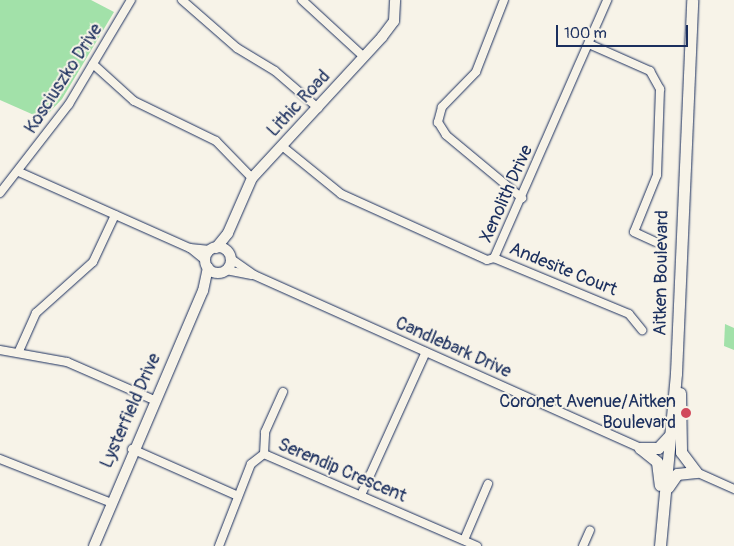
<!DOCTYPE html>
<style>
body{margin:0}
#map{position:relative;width:734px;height:546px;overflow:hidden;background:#f7f3e8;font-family:Pangolin,sans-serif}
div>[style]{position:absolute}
.green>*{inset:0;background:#a2e1a9}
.roads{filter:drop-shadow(0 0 1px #1b2f5e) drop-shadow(0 0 1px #1b2f5e)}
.minor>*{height:8px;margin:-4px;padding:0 4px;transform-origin:4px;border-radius:4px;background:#f7f3e8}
.tertiary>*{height:10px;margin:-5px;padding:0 5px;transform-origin:5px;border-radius:5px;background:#f7f3e8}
.tertiary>.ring{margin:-5px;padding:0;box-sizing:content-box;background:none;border:10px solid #f7f3e8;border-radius:50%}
.secondary>*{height:11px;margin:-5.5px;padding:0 5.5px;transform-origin:5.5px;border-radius:5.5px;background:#f7f3e8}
.dots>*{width:14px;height:14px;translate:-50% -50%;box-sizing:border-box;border:2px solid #f7f3e8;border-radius:50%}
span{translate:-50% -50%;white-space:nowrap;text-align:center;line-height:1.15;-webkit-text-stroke:4px #f7f3e8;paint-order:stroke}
.street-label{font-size:18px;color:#1b2f5e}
.poi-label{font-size:18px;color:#1b2f5e}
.right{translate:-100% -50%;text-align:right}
.scale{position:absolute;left:556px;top:25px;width:132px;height:22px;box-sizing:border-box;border:2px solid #1b2f5e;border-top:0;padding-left:6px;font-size:15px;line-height:18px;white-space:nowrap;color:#1b2f5e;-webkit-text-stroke:4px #f7f3e8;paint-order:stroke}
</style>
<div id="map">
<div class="green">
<div style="clip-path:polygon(0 0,91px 0,114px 12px,62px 99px,43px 119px,0 100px)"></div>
<div style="clip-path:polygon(725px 324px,734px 328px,734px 350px,724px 346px)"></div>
</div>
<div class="roads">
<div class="minor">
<div style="left:182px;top:0;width:73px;rotate:41.1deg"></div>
<div style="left:237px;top:48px;width:44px;rotate:31.2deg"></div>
<div style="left:275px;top:71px;width:57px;rotate:40.7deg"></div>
<div style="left:302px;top:0;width:84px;rotate:42.6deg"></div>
<div style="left:504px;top:0;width:77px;rotate:111.3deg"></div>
<div style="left:476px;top:72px;width:49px;rotate:134.2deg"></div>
<div style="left:442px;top:107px;width:16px;rotate:105deg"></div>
<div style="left:438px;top:122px;width:15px;rotate:58deg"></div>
<div style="left:446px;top:135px;width:99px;rotate:39.7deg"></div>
<div style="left:589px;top:44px;width:67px;rotate:23.9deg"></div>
<div style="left:650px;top:71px;width:21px;rotate:61deg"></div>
<div style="left:660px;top:89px;width:86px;rotate:92deg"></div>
<div style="left:657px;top:175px;width:61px;rotate:112deg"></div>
<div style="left:634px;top:232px;width:23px;rotate:25deg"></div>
<div style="left:93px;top:64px;width:55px;rotate:42.1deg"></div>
<div style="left:134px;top:101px;width:91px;rotate:26deg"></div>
<div style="left:216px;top:141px;width:52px;rotate:45.8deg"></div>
<div style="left:282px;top:146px;width:76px;rotate:39.1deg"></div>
<div style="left:341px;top:194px;width:160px;rotate:24.3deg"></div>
<div style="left:487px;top:260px;width:7px;rotate:-16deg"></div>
<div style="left:494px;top:258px;width:282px;rotate:-66.3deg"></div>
<div style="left:19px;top:172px;width:187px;rotate:24deg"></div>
<div style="left:190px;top:248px;width:20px;rotate:6deg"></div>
<div style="left:0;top:193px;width:113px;rotate:-52.2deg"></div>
<div style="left:69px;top:104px;width:121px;rotate:-59.2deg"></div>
<div style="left:190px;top:248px;width:19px;rotate:39deg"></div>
<div style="left:230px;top:258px;width:29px;rotate:35deg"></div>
<div style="left:254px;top:275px;width:423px;rotate:24.1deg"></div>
<div style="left:494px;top:258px;width:146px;rotate:22.5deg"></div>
<div style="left:629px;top:314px;width:21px;rotate:51deg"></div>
<div style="left:226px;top:270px;width:26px;rotate:11deg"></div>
<div style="left:0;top:350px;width:68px;rotate:10.2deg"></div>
<div style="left:67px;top:362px;width:95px;rotate:23.6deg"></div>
<div style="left:19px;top:351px;width:42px;rotate:-65.9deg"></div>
<div style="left:36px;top:313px;width:76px;rotate:-41.8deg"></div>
<div style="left:93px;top:262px;width:52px;rotate:-64.9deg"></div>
<div style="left:132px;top:449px;width:116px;rotate:23.9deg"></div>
<div style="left:264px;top:454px;width:22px;rotate:-87deg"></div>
<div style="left:265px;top:432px;width:44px;rotate:-65.8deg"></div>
<div style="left:0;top:459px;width:117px;rotate:21.5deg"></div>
<div style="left:696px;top:472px;width:42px;rotate:24.1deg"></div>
<div style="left:361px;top:495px;width:157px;rotate:-65.6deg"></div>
<div style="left:464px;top:540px;width:61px;rotate:-66.8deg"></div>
<div style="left:219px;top:546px;width:88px;rotate:-68.7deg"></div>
<div style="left:251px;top:464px;width:16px;rotate:-38deg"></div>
<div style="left:264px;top:454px;width:232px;rotate:23.4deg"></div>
<div style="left:583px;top:546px;width:17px;rotate:-66deg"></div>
</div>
<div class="tertiary">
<div class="ring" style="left:205px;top:247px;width:16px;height:16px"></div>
<div style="left:216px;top:248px;width:19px;rotate:-51deg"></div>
<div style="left:228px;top:233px;width:60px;rotate:-66.4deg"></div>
<div style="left:252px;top:178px;width:192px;rotate:-47.3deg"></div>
<div style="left:382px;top:37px;width:20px;rotate:-53deg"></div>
<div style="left:394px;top:21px;width:21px;rotate:-87deg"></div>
<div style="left:94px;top:546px;width:277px;rotate:-66.9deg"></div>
<div style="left:203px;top:291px;width:24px;rotate:-78deg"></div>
</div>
<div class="secondary">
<div style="left:680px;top:393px;width:59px;rotate:89deg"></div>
<div style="left:681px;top:452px;width:25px;rotate:53deg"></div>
<div style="left:640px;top:448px;width:22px;rotate:39deg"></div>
<div style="left:657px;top:462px;width:23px;rotate:83deg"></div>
<div style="left:640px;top:448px;width:18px"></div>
<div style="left:658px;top:448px;width:19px;rotate:-47deg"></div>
<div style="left:668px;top:487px;width:16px;rotate:-55deg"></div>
<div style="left:677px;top:474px;width:19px;rotate:-6deg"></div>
<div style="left:660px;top:546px;width:174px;rotate:-84.7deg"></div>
<div style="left:676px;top:373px;width:373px;rotate:-87.5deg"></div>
</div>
</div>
<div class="dots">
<div style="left:686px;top:413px;background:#d1495b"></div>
</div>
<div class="street-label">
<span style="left:64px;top:79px;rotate:-57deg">Kosciuszko Drive</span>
<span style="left:299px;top:104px;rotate:-47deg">Lithic Road</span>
<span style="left:507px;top:194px;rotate:-66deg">Xenolith Drive</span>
<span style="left:563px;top:270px;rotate:22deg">Andesite Court</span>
<span style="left:662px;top:273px;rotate:-89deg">Aitken Boulevard</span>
<span style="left:453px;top:348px;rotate:24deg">Candlebark Drive</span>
<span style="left:131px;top:411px;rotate:-66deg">Lysterfield Drive</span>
<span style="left:342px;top:471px;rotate:23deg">Serendip Crescent</span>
</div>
<div class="poi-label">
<span class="right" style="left:676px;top:413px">Coronet Avenue/Aitken<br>Boulevard</span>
</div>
<div class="scale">100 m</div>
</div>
